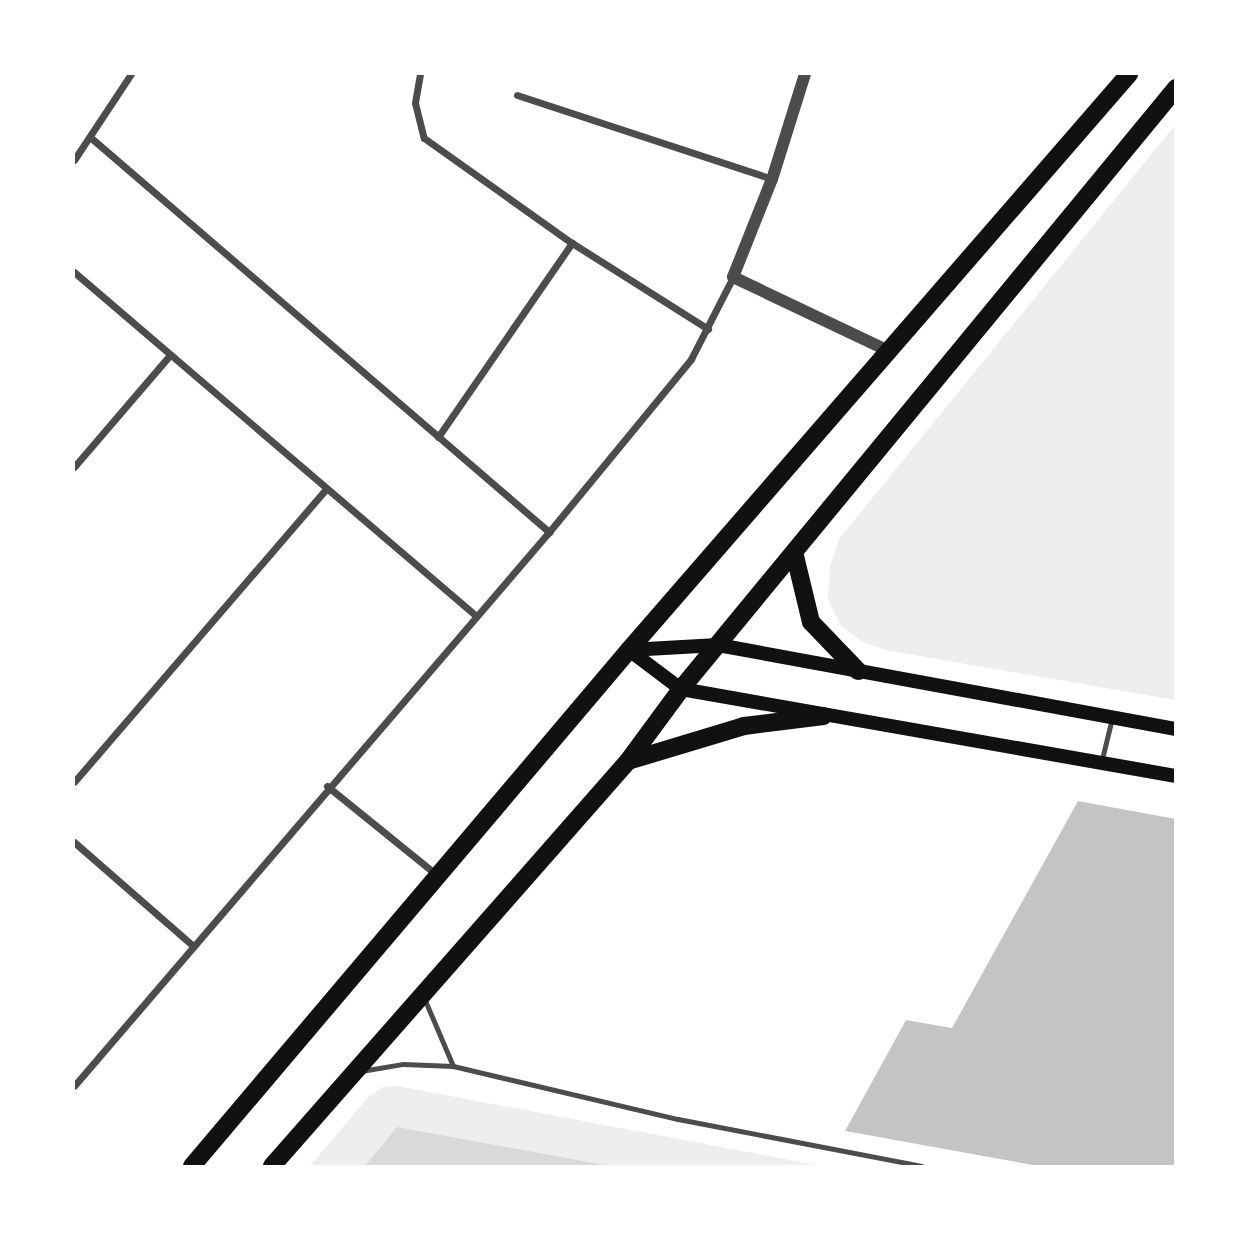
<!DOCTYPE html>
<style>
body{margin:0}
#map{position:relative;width:1249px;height:1240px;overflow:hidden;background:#fff;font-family:Rubik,sans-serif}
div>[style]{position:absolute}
.green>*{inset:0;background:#eee}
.water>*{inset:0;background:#d9d9d9}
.building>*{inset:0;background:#c4c4c4}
.service>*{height:5px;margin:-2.5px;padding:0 2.5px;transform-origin:2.5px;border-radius:2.5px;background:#4c4c4c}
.minor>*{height:7px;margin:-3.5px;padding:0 3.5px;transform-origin:3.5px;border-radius:3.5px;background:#4c4c4c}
.tertiary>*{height:12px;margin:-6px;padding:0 6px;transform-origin:6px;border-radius:6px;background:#4c4c4c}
.secondary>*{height:14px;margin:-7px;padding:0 7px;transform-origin:7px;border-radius:7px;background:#111}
.primary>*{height:18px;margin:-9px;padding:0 9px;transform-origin:9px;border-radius:9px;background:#111}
span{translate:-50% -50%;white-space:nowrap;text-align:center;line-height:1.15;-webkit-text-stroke:5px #fff;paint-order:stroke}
.frame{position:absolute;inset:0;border:75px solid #fff;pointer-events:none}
</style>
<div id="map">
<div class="green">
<div style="clip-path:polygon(1175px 125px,1175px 700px,885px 650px,861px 641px,841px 626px,828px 600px,830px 567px,839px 539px)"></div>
<div style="clip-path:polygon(398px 1086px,822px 1166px,310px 1166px,369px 1096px,383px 1087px)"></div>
</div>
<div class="water">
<div style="clip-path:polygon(397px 1127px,610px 1166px,365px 1166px)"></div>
</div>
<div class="building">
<div style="clip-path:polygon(1078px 801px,1176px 819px,1176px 1166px,1038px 1166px,845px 1131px,906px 1020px,952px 1028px)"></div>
</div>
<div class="service">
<div style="left:1101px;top:763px;width:46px;rotate:-76.3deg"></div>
<div style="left:424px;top:998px;width:74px;rotate:66.9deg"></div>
<div style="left:361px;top:1071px;width:43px;rotate:-9.5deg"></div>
<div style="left:403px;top:1064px;width:50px;rotate:2.3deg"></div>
<div style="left:453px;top:1066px;width:231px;rotate:13.3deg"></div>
<div style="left:678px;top:1119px;width:248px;rotate:10.9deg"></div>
</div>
<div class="minor">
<div style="left:420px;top:74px;width:29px;rotate:100deg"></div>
<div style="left:415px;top:103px;width:36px;rotate:76deg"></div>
<div style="left:424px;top:138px;width:181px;rotate:35.4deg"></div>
<div style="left:572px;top:243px;width:161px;rotate:32.3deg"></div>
<div style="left:517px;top:95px;width:268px;rotate:18.2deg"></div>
<div style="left:90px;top:137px;width:606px;rotate:40.71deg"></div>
<div style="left:74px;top:160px;width:103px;rotate:-56.5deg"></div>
<div style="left:74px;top:272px;width:528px;rotate:40.54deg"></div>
<div style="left:438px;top:437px;width:236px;rotate:-55.4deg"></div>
<div style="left:74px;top:467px;width:148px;rotate:-49.4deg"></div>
<div style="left:74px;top:782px;width:385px;rotate:-49.3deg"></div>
<div style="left:327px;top:786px;width:141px;rotate:39deg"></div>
<div style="left:74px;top:842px;width:155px;rotate:41.1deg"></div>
<div style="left:74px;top:1086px;width:730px;rotate:-49.39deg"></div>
<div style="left:549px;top:532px;width:224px;rotate:-50.6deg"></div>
<div style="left:691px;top:359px;width:92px;rotate:-62.9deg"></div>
</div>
<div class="tertiary">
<div style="left:805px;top:74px;width:110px;rotate:107.4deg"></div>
<div style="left:772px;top:179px;width:105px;rotate:111.7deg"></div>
<div style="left:733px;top:277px;width:175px;rotate:25.4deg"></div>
</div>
<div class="secondary">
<div style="left:629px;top:650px;width:65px;rotate:36.9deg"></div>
<div style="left:681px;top:689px;width:503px;rotate:9.97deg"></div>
<div style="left:629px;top:650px;width:89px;rotate:-3.2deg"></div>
<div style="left:718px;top:645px;width:466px;rotate:10.4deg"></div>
</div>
<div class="primary">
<div style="left:795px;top:556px;width:68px;rotate:76.4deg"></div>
<div style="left:811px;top:622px;width:68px;rotate:46.2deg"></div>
<div style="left:628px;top:761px;width:121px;rotate:-16.8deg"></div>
<div style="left:744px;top:726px;width:80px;rotate:-7.2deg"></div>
<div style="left:192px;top:1166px;width:676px;rotate:-49.74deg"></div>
<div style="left:629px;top:650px;width:763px;rotate:-49.04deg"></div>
<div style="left:272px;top:1166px;width:539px;rotate:-48.68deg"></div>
<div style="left:628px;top:761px;width:89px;rotate:-53.6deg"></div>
<div style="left:681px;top:689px;width:779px;rotate:-50.52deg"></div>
</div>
<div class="frame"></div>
</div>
